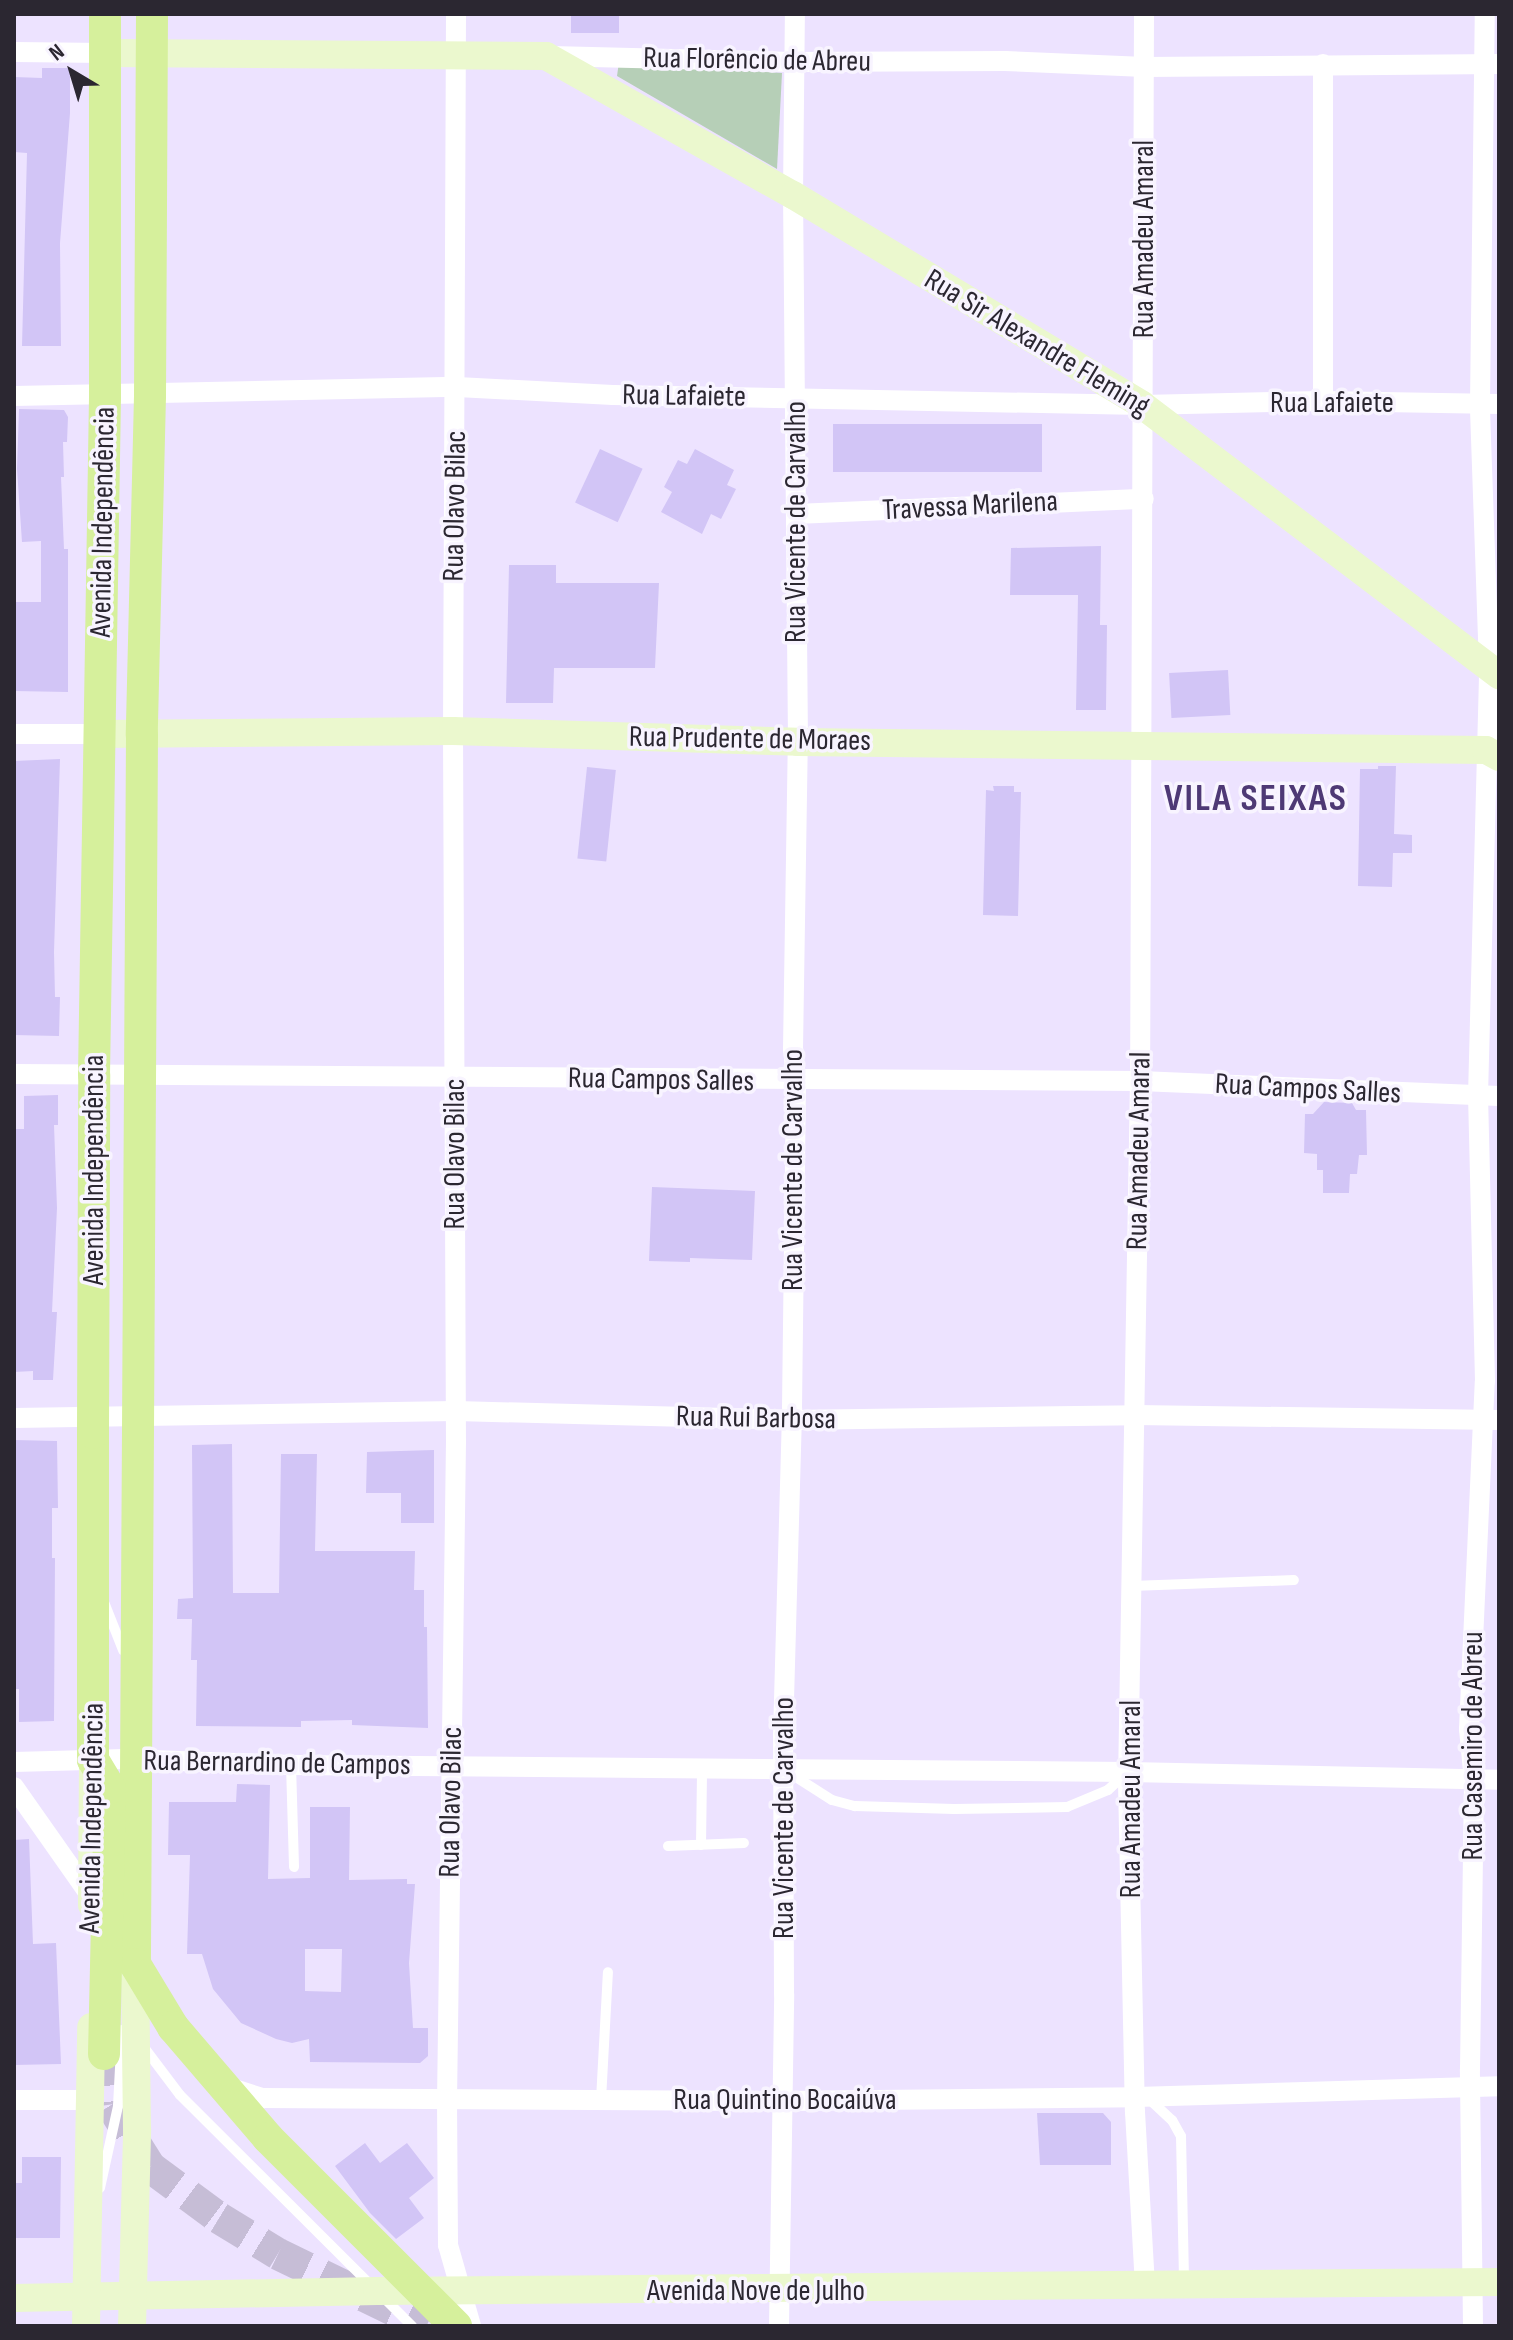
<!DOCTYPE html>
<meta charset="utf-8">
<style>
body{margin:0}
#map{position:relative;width:1513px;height:2340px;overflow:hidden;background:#ede3ff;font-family:"Sofia Sans Condensed",sans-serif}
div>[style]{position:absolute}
.green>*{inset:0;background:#b6cfb7}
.building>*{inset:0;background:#d2c5f6;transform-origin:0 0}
.primary-tunnel>*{height:32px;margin-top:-16px;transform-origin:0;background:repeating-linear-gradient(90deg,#c6bdd6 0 32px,transparent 0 48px)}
.lane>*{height:10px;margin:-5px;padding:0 5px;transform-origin:5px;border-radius:5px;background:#fff}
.street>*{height:20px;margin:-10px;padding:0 10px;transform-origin:10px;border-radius:10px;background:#fff}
.secondary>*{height:28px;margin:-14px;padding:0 14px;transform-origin:14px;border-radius:14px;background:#ebf8ce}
.primary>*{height:32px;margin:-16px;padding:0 16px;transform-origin:16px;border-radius:16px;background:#d6f09c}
span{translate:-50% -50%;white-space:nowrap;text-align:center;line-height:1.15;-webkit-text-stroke:7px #f8f4ff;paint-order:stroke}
.street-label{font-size:30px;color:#2b2731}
.district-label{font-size:38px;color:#4e3975;font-weight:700;letter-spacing:2px}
.frame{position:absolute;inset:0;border:16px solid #2b2731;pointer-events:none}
.north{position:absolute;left:32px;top:32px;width:80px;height:80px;-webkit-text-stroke:6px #f8f4ff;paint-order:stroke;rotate:322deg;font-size:22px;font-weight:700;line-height:32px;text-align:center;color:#2b2731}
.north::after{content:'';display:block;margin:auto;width:28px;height:36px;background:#2b2731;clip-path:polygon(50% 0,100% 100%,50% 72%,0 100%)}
</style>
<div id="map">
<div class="green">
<div style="clip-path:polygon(619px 62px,782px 73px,777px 169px,617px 76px)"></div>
</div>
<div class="building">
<div style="left:571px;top:14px;width:48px;height:19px"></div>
<div style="clip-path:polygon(42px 68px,70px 68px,70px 113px,60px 243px,61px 346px,22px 346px,27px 153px,14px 152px,14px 77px,42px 78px)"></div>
<div style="clip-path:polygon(19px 409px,64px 410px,68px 417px,67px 442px,63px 442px,64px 477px,61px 477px,64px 549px,68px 549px,68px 692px,14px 691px,14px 602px,41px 602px,41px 541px,22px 542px,17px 469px)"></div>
<div style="left:833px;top:424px;width:209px;height:48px"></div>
<div style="left:600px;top:449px;width:47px;height:59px;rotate:25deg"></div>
<div style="clip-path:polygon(695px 449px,734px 470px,727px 485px,736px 489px,721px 519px,711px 514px,702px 534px,661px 512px,672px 492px,664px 487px,678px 460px,687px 464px)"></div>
<div style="clip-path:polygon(1101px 546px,1100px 625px,1107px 625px,1106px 710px,1076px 710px,1078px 595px,1010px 595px,1011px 548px)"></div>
<div style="clip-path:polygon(509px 565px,556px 565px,556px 583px,659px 583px,655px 668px,554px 668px,553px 703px,506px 703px)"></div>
<div style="left:1228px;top:670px;width:45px;height:59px;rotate:87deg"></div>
<div style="clip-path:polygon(60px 759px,54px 952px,55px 997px,60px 997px,59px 1036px,14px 1035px,14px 761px)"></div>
<div style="clip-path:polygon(1378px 766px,1396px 766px,1394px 834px,1412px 835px,1412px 853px,1393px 853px,1392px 887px,1358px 886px,1360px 769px,1378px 769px)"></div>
<div style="left:587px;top:767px;width:29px;height:92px;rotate:6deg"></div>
<div style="clip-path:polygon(993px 786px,1014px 786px,1014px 792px,1021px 792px,1018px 916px,983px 915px,986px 790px,994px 791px)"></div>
<div style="clip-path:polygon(58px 1095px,58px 1125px,54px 1125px,57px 1208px,52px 1312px,57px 1312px,53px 1380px,33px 1380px,33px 1371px,14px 1372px,14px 1129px,24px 1129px,24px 1096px)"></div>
<div style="clip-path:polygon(1324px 1102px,1352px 1103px,1356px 1110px,1366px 1110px,1367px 1155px,1359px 1155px,1357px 1174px,1350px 1174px,1349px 1193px,1323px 1193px,1323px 1170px,1317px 1170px,1317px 1154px,1304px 1153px,1305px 1114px,1313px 1114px)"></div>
<div style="clip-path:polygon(652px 1187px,755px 1191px,752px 1260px,690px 1258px,690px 1262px,649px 1261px)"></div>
<div style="clip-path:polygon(14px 1440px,57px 1441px,58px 1508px,52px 1508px,52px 1558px,55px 1558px,54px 1721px,19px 1722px,19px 1689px,14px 1689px)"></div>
<div style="clip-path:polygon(232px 1444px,233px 1593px,279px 1593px,281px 1454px,317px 1454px,315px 1551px,415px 1551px,414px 1590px,424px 1590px,424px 1627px,427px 1627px,428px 1728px,352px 1725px,352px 1720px,301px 1721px,301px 1727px,196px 1726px,197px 1660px,191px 1660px,192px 1619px,177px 1619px,178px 1599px,193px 1598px,192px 1445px)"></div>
<div style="clip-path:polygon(434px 1450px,434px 1523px,401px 1523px,401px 1493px,366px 1493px,367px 1452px)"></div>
<div style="clip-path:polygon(evenodd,237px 1784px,270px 1785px,268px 1879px,310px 1878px,310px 1807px,350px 1807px,349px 1880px,407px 1879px,407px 1884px,415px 1884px,409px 1963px,413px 2028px,428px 2028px,428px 2056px,420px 2063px,310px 2062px,309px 2039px,292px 2043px,276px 2039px,241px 2023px,213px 1989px,202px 1954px,187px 1954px,190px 1855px,168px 1855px,169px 1802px,236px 1802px,237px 1784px,305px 1949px,342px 1949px,341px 1992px,305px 1991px,305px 1949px)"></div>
<div style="clip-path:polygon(29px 1839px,33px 1944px,56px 1943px,61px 2064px,14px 2065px,14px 1840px)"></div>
<div style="clip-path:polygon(1037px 2113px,1103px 2113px,1111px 2122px,1111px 2165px,1040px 2165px)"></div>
<div style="clip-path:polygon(365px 2143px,380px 2163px,407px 2143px,434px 2178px,409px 2198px,424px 2218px,396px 2239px,370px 2213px,335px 2166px)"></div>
<div style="clip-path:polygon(22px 2157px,61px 2157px,60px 2238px,14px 2238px,14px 2183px,22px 2183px)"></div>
</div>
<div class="primary-tunnel">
<div style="left:104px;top:2054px;width:51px;rotate:82.2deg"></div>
<div style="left:111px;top:2105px;width:73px;rotate:57.8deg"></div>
<div style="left:150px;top:2167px;width:86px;rotate:36.5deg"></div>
<div style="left:219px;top:2218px;width:69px;rotate:31.4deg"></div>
<div style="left:278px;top:2254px;width:165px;rotate:25.9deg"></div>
</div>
<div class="lane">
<div style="left:1132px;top:1586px;width:162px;rotate:-2.1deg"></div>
<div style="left:104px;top:1602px;width:52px;rotate:68.4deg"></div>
<div style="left:291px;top:1765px;width:102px;rotate:88.3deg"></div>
<div style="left:788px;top:1772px;width:52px;rotate:32.5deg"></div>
<div style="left:832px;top:1800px;width:24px;rotate:15deg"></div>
<div style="left:855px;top:1806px;width:99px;rotate:1.7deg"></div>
<div style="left:954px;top:1809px;width:113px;rotate:-1deg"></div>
<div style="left:1067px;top:1807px;width:44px;rotate:-22.5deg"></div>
<div style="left:1108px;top:1790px;width:23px;rotate:-43deg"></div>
<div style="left:701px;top:1845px;width:75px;rotate:-89.2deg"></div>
<div style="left:668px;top:1846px;width:76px;rotate:-2.3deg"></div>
<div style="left:143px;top:2046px;width:61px;rotate:52.9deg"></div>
<div style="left:180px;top:2095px;width:271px;rotate:44.9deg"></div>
<div style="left:1148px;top:2098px;width:33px;rotate:43deg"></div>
<div style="left:1172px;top:2120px;width:18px;rotate:61deg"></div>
<div style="left:1181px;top:2136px;width:145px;rotate:88.8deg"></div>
<div style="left:601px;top:2100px;width:128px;rotate:-86.9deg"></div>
<div style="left:100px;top:2188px;width:84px;rotate:-77.6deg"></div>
<div style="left:118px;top:2106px;width:76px;rotate:-87deg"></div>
<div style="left:384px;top:2298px;width:40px;rotate:45deg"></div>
</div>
<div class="street">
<div style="left:456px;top:14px;width:717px;rotate:90.24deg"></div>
<div style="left:453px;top:731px;width:710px;rotate:89.76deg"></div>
<div style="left:456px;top:1441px;width:659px;rotate:90.78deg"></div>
<div style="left:447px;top:2100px;width:145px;rotate:89.6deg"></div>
<div style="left:448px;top:2245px;width:84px;rotate:74.1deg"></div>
<div style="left:1144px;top:14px;width:1067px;rotate:90.21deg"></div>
<div style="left:1140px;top:1081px;width:701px;rotate:90.98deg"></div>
<div style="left:1128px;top:1782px;width:330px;rotate:88.8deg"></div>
<div style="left:1135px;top:2112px;width:175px;rotate:86.7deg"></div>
<div style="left:14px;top:52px;width:91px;rotate:0.6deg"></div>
<div style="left:551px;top:56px;width:243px;rotate:1.4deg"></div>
<div style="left:794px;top:62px;width:211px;rotate:-0.3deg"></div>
<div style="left:1005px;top:61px;width:140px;rotate:2.5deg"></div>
<div style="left:1145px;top:67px;width:354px;rotate:-0.5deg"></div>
<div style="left:14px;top:396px;width:443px;rotate:-1.2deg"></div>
<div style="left:457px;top:387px;width:156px;rotate:2.9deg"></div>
<div style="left:613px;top:395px;width:529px;rotate:1.08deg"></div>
<div style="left:1142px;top:405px;width:181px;rotate:-1.3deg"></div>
<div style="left:1323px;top:401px;width:176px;rotate:1deg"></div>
<div style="left:1323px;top:401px;width:337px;rotate:-90deg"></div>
<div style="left:796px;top:514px;width:348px;rotate:-2.5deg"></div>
<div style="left:14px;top:734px;width:86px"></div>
<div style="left:14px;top:1074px;width:1126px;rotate:0.36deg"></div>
<div style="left:1140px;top:1081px;width:359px;rotate:2.4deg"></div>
<div style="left:14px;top:1418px;width:442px;rotate:-0.9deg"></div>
<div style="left:456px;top:1411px;width:335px;rotate:1.5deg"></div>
<div style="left:791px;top:1420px;width:345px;rotate:-0.8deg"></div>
<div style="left:1136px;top:1415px;width:363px;rotate:0.8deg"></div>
<div style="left:14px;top:1762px;width:111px;rotate:-1.5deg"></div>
<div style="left:125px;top:1759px;width:166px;rotate:2.1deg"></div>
<div style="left:291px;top:1765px;width:838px;rotate:0.48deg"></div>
<div style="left:1129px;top:1772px;width:370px;rotate:1.2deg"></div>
<div style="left:14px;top:1787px;width:136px;rotate:54.9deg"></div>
<div style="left:225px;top:2086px;width:40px;rotate:18deg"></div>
<div style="left:263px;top:2098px;width:517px;rotate:0.33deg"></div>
<div style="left:780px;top:2101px;width:356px;rotate:-0.6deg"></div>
<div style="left:1136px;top:2097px;width:363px;rotate:-1.7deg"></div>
<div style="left:14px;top:2100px;width:78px"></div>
<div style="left:779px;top:2326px;width:332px;rotate:-89.1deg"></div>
<div style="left:784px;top:1994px;width:258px;rotate:-90.2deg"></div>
<div style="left:783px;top:1736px;width:328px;rotate:-88.4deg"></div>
<div style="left:792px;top:1408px;width:327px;rotate:-89.3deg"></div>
<div style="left:796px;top:1081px;width:32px;rotate:-95deg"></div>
<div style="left:793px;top:1049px;width:307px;rotate:-89.1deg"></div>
<div style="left:798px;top:742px;width:547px;rotate:-90.52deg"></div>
<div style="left:793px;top:195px;width:181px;rotate:-89.4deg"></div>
<div style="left:1473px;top:2326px;width:257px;rotate:-90.7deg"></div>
<div style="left:1470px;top:2069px;width:288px;rotate:-89.2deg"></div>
<div style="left:1474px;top:1781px;width:52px;rotate:-95.5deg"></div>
<div style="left:1469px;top:1729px;width:348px;rotate:-87.4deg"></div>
<div style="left:1485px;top:1381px;width:285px;rotate:-91.4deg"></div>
<div style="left:1478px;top:1096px;width:429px;rotate:-88.5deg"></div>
<div style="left:1489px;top:667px;width:263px;rotate:-92deg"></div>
<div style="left:1480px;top:404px;width:390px;rotate:-89.3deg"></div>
</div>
<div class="secondary">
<div style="left:105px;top:53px;width:441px;rotate:0.4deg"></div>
<div style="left:546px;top:56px;width:283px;rotate:29.4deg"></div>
<div style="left:793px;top:195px;width:407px;rotate:31deg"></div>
<div style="left:1142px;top:405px;width:448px;rotate:37.1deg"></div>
<div style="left:100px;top:734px;width:353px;rotate:-0.5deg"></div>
<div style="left:453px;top:731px;width:345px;rotate:1.8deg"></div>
<div style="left:798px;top:742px;width:688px;rotate:0.67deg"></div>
<div style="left:1486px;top:750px;width:15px;rotate:28deg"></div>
<div style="left:92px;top:1905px;width:145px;rotate:-89.6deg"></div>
<div style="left:14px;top:2298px;width:363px;rotate:-1.1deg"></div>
<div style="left:377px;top:2291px;width:1122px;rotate:-0.46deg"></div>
<div style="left:86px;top:2326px;width:299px;rotate:-89deg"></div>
<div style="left:132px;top:2326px;width:197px;rotate:-88.5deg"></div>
<div style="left:137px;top:2129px;width:165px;rotate:-90.7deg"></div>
</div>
<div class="primary">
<div style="left:152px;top:14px;width:382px;rotate:90.3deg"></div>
<div style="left:150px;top:396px;width:339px;rotate:91.4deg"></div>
<div style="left:142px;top:735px;width:1229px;rotate:90.33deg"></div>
<div style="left:135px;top:1964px;width:74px;rotate:58.9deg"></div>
<div style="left:173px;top:2027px;width:146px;rotate:49.4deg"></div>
<div style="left:268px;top:2138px;width:266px;rotate:45deg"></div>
<div style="left:104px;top:2054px;width:266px;rotate:-88.7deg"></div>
<div style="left:110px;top:1788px;width:33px;rotate:-121deg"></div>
<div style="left:93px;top:1760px;width:327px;rotate:-90deg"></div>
<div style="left:93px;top:1433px;width:358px;rotate:-89.8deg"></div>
<div style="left:94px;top:1075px;width:678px;rotate:-89.07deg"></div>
<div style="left:105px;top:397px;width:383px;rotate:-90deg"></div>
</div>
<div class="street-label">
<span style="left:757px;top:60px;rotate:1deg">Rua Florêncio de Abreu</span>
<span style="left:1144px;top:239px;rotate:-90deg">Rua Amadeu Amaral</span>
<span style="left:1037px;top:343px;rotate:31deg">Rua Sir Alexandre Fleming</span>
<span style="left:684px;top:396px;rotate:1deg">Rua Lafaiete</span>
<span style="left:1332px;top:403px">Rua Lafaiete</span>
<span style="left:455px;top:506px;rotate:-89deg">Rua Olavo Bilac</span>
<span style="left:970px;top:506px;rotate:-3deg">Travessa Marilena</span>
<span style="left:103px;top:522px;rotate:-89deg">Avenida Independência</span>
<span style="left:796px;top:522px;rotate:-90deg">Rua Vicente de Carvalho</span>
<span style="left:750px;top:739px;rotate:1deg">Rua Prudente de Moraes</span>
<span style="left:661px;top:1080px;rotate:1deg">Rua Campos Salles</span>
<span style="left:1308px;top:1089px;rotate:3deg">Rua Campos Salles</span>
<span style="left:1139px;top:1151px;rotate:-89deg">Rua Amadeu Amaral</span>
<span style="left:455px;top:1154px;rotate:-90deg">Rua Olavo Bilac</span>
<span style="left:94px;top:1170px;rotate:-90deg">Avenida Independência</span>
<span style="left:793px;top:1170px;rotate:-90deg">Rua Vicente de Carvalho</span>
<span style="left:756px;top:1418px;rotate:1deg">Rua Rui Barbosa</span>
<span style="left:1473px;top:1746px;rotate:-90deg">Rua Casemiro de Abreu</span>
<span style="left:277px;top:1763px;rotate:1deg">Rua Bernardino de Campos</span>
<span style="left:1131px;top:1799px;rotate:-90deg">Rua Amadeu Amaral</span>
<span style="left:451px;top:1802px;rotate:-89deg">Rua Olavo Bilac</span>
<span style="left:92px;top:1818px;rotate:-89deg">Avenida Independência</span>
<span style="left:784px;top:1818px;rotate:-90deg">Rua Vicente de Carvalho</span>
<span style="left:785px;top:2100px">Rua Quintino Bocaiúva</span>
<span style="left:756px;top:2291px">Avenida Nove de Julho</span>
</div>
<div class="district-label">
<span style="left:1256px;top:799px">VILA SEIXAS</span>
</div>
<div class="frame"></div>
<div class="north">N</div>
</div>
